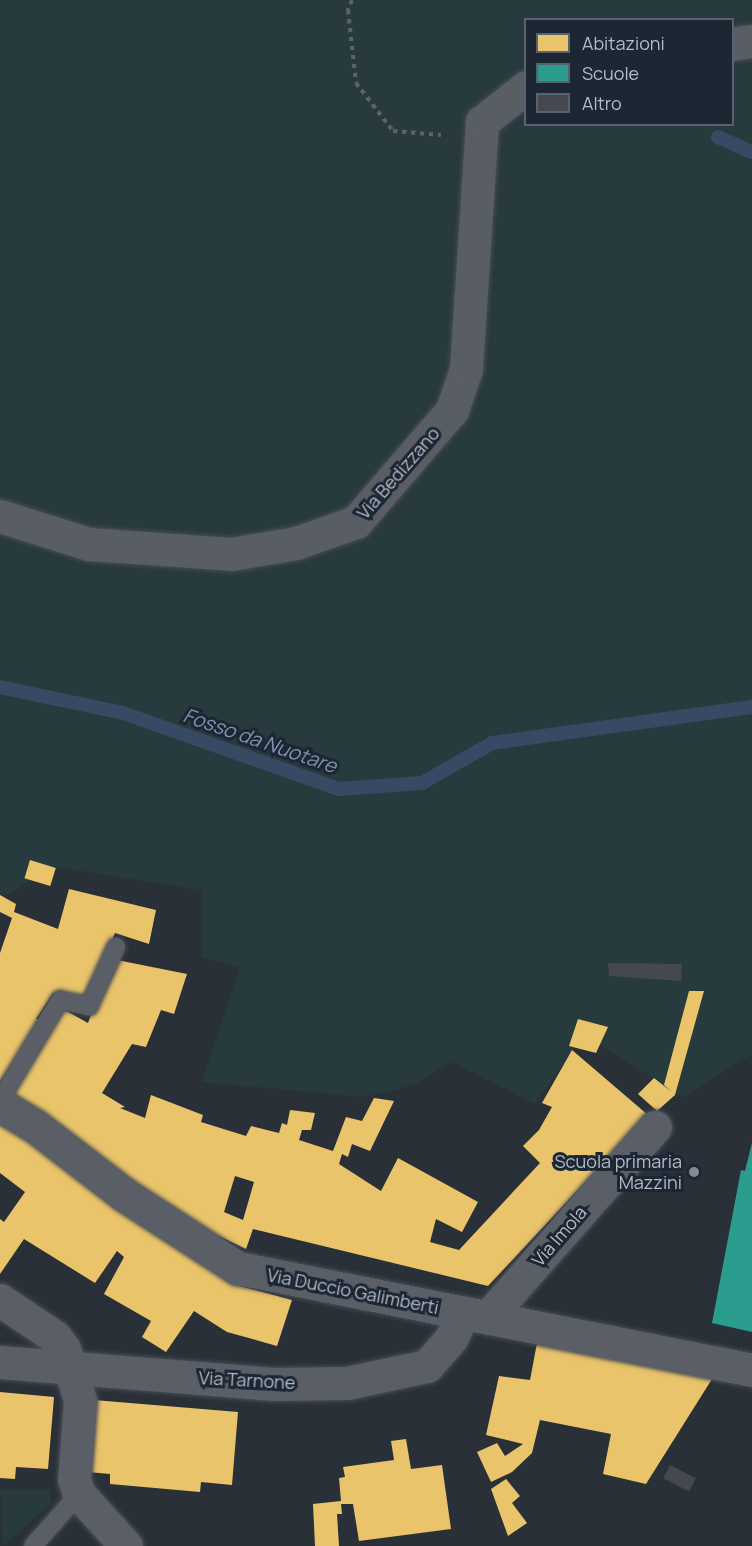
<!DOCTYPE html>
<style>
body{margin:0}
#map{position:relative;width:752px;height:1546px;overflow:hidden;background:#2a3038;font-family:Manrope,sans-serif}
div>[style]{position:absolute}
.green>*{inset:0;background:#273a3e}
.homes>*{inset:0;background:#e9c46a;transform-origin:0 0}
.schools>*{inset:0;background:#2a9d8f}
.stream>*{height:14px;margin:-7px;padding:0 7px;transform-origin:7px;border-radius:7px;background:#384963}
.building>*{inset:0;background:#444950;transform-origin:0 0}
.path>*{height:4px;margin-top:-2px;transform-origin:0;background:repeating-linear-gradient(90deg,#5d636a 0 4.5px,transparent 0 9px)}
.roads{filter:drop-shadow(0 0 2px #484c53) drop-shadow(0 0 2px #484c53)}
.lane>*{height:18px;margin:-9px;padding:0 9px;transform-origin:9px;border-radius:9px;background:#5a5e66}
.street>*{height:33px;margin:-16.5px;padding:0 16.5px;transform-origin:16.5px;border-radius:16.5px;background:#5a5e66}
.secondary>*{height:33px;margin:-16.5px;padding:0 16.5px;transform-origin:16.5px;border-radius:16.5px;background:#595d64}
.dots>*{width:16px;height:16px;translate:-50% -50%;box-sizing:border-box;border:3px solid #1d2633;border-radius:50%}
span{translate:-50% -50%;white-space:nowrap;text-align:center;line-height:1.15;-webkit-text-stroke:6px #1d2633;paint-order:stroke}
.street-label{font-size:18px;color:#b4bcc9}
.poi-label{font-size:18px;color:#b4bcc9}
.right{translate:-100% -50%;text-align:right}
.water-label{font-size:20px;color:#7c92b1;font-style:italic}
.legend{position:absolute;left:524px;top:18px;width:210px;height:108px;box-sizing:border-box;background:#1d2633;border:2px solid #59626f;margin:0;padding:8px 10px;list-style:none;font-size:18px;color:#b4bcc9}
.legend li{display:flex;align-items:center;gap:12px;height:30px}
.legend b{width:30px;border:2px solid #59626f}
</style>
<div id="map">
<div class="green">
<div style="clip-path:polygon(evenodd,0 0,752px 0,752px 1054px,683px 1097px,584px 1034px,535px 1104px,452px 1062px,413px 1085px,365px 1097px,202px 1082px,240px 967px,202px 957px,202px 890px,57px 867px,0 898px,0 0,526px 20px,732px 20px,732px 124px,526px 124px,526px 20px)"></div>
<div style="clip-path:polygon(0 1489px,50px 1490px,50px 1505px,3px 1546px)"></div>
</div>
<div class="homes">
<div style="left:30px;top:860px;width:27px;height:19px;rotate:17deg"></div>
<div style="clip-path:polygon(69px 889px,156px 910px,149px 944px,115px 933px,87px 999px,53px 993px,36px 1019px,43px 1019px,0 1081px,0 953px,12px 918px,0 912px,0 895px,16px 904px,14px 912px,58px 929px)"></div>
<div style="clip-path:polygon(evenodd,117px 960px,187px 974px,174px 1014px,161px 1010px,146px 1047px,132px 1044px,102px 1093px,125px 1107px,120px 1108px,145px 1118px,151px 1095px,203px 1115px,201px 1122px,246px 1136px,251px 1126px,279px 1133px,282px 1123px,287px 1125px,290px 1110px,315px 1113px,311px 1130px,302px 1130px,299px 1140px,333px 1151px,346px 1117px,362px 1121px,374px 1098px,394px 1101px,370px 1151px,352px 1144px,348px 1157px,342px 1154px,339px 1164px,381px 1191px,398px 1158px,478px 1202px,462px 1232px,436px 1219px,430px 1242px,459px 1250px,540px 1163px,523px 1146px,539px 1130px,552px 1107px,542px 1103px,572px 1050px,648px 1115px,488px 1286px,253px 1229px,246px 1249px,160px 1208px,7px 1099px,63px 1009px,88px 1023px,100px 990px,117px 960px,235px 1176px,254px 1182px,243px 1220px,224px 1212px,235px 1176px)"></div>
<div style="clip-path:polygon(689px 991px,704px 991px,675px 1095px,657px 1111px,638px 1094px,654px 1078px,672px 1092px,664px 1085px)"></div>
<div style="clip-path:polygon(578px 1019px,608px 1027px,596px 1053px,569px 1046px)"></div>
<div style="clip-path:polygon(0 1113px,240px 1286px,292px 1300px,277px 1346px,227px 1332px,194px 1311px,166px 1352px,142px 1337px,151px 1321px,104px 1294px,124px 1257px,117px 1251px,95px 1283px,24px 1239px,0 1274px,0 1219px,4px 1222px,25px 1192px,0 1173px)"></div>
<div style="clip-path:polygon(537px 1343px,712px 1379px,646px 1484px,603px 1474px,611px 1434px,540px 1420px,532px 1453px,512px 1472px,491px 1482px,477px 1452px,497px 1443px,505px 1456px,523px 1444px,486px 1435px,499px 1376px,530px 1380px)"></div>
<div style="clip-path:polygon(0 1392px,54px 1397px,48px 1469px,16px 1467px,15px 1479px,0 1478px)"></div>
<div style="clip-path:polygon(94px 1400px,238px 1412px,232px 1485px,201px 1482px,200px 1492px,110px 1484px,110px 1474px,88px 1472px)"></div>
<div style="clip-path:polygon(406px 1439px,411px 1469px,442px 1465px,451px 1529px,359px 1541px,353px 1504px,341px 1504px,342px 1514px,337px 1514px,339px 1546px,315px 1546px,313px 1504px,341px 1501px,339px 1478px,345px 1477px,343px 1467px,394px 1460px,391px 1441px)"></div>
<div style="clip-path:polygon(506px 1479px,520px 1496px,512px 1503px,527px 1523px,508px 1536px,491px 1489px)"></div>
</div>
<div class="schools">
<div style="clip-path:polygon(752px 1143px,752px 1332px,712px 1323px,741px 1170px,745px 1171px)"></div>
</div>
<div class="stream">
<div style="left:718px;top:137px;width:37px;rotate:24deg"></div>
<div style="left:0;top:687px;width:126px;rotate:11.9deg"></div>
<div style="left:123px;top:713px;width:229px;rotate:19.4deg"></div>
<div style="left:339px;top:789px;width:83px;rotate:-4.1deg"></div>
<div style="left:422px;top:783px;width:81px;rotate:-29.7deg"></div>
<div style="left:492px;top:743px;width:262px;rotate:-7.9deg"></div>
</div>
<div class="building">
<div style="clip-path:polygon(608px 963px,682px 964px,681px 981px,609px 976px)"></div>
<div style="left:670px;top:1465px;width:29px;height:15px;rotate:27deg"></div>
</div>
<div class="path">
<div style="left:352px;top:0;width:11px;rotate:112deg"></div>
<div style="left:348px;top:10px;width:73px;rotate:83.7deg"></div>
<div style="left:356px;top:83px;width:61px;rotate:52.4deg"></div>
<div style="left:393px;top:131px;width:48px;rotate:4.8deg"></div>
</div>
<div class="roads">
<div class="lane">
<div style="left:0;top:1100px;width:117px;rotate:-59deg"></div>
<div style="left:60px;top:1000px;width:30px;rotate:12deg"></div>
<div style="left:89px;top:1006px;width:65px;rotate:-65.4deg"></div>
<div style="left:33px;top:1546px;width:69px;rotate:-48.5deg"></div>
</div>
<div class="street">
<div style="left:0;top:1105px;width:41px;rotate:31deg"></div>
<div style="left:35px;top:1126px;width:113px;rotate:37.5deg"></div>
<div style="left:125px;top:1195px;width:135px;rotate:32.9deg"></div>
<div style="left:238px;top:1268px;width:524px;rotate:11.22deg"></div>
<div style="left:0;top:1300px;width:66px;rotate:33.9deg"></div>
<div style="left:55px;top:1337px;width:15px;rotate:53deg"></div>
<div style="left:64px;top:1349px;width:53px;rotate:72.6deg"></div>
<div style="left:80px;top:1400px;width:79px;rotate:94.3deg"></div>
<div style="left:74px;top:1479px;width:16px;rotate:72deg"></div>
<div style="left:79px;top:1494px;width:70px;rotate:47.9deg"></div>
<div style="left:488px;top:1317px;width:253px;rotate:-48.7deg"></div>
<div style="left:0;top:1362px;width:275px;rotate:4.6deg"></div>
<div style="left:274px;top:1384px;width:73px;rotate:-0.8deg"></div>
<div style="left:347px;top:1383px;width:82px;rotate:-12deg"></div>
<div style="left:427px;top:1366px;width:38px;rotate:-49deg"></div>
<div style="left:452px;top:1337px;width:27px;rotate:-66deg"></div>
</div>
<div class="secondary">
<div style="left:732px;top:44px;width:20px;rotate:-9deg"></div>
<div style="left:0;top:516px;width:93px;rotate:17.5deg"></div>
<div style="left:89px;top:544px;width:142px;rotate:4deg"></div>
<div style="left:231px;top:554px;width:66px;rotate:-9.6deg"></div>
<div style="left:296px;top:543px;width:64px;rotate:-19.3deg"></div>
<div style="left:356px;top:522px;width:148px;rotate:-49.4deg"></div>
<div style="left:452px;top:410px;width:43px;rotate:-71.1deg"></div>
<div style="left:466px;top:369px;width:248px;rotate:-86.3deg"></div>
<div style="left:482px;top:122px;width:56px;rotate:-38.5deg"></div>
</div>
</div>
<div class="dots">
<div style="left:694px;top:1172px;background:#848b96"></div>
</div>
<div class="street-label">
<span style="left:398px;top:473px;rotate:-49deg">Via Bedizzano</span>
<span style="left:559px;top:1236px;rotate:-49deg">Via Imola</span>
<span style="left:353px;top:1291px;rotate:11deg">Via Duccio Galimberti</span>
<span style="left:247px;top:1380px;rotate:3deg">Via Tarnone</span>
</div>
<div class="poi-label">
<span class="right" style="left:682px;top:1172px">Scuola primaria<br>Mazzini</span>
</div>
<div class="water-label">
<span style="left:260px;top:740px;rotate:19deg">Fosso da Nuotare</span>
</div>
<ul class="legend">
<li><b style="height:16px;background:#e9c46a"></b>Abitazioni</li>
<li><b style="height:16px;background:#2a9d8f"></b>Scuole</li>
<li><b style="height:16px;background:#444950"></b>Altro</li>
</ul>
</div>
